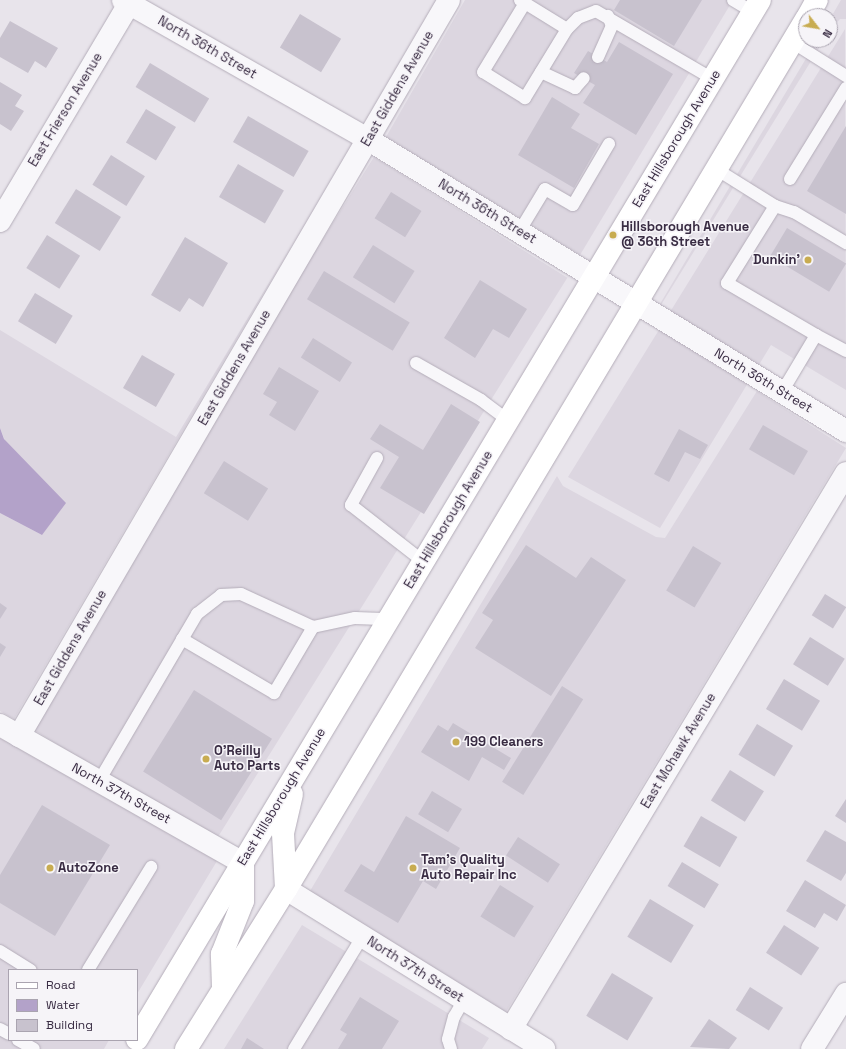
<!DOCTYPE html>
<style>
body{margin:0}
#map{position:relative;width:846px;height:1049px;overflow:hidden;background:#e8e4eb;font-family:"Space Grotesk",sans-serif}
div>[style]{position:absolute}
.built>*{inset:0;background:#dcd6e0;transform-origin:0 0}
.water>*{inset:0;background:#b3a2c9}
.building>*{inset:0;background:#c8c2ce;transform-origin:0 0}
.roads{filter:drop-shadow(0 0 1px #b4adb9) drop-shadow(0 0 1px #b4adb9)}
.lane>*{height:12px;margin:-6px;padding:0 6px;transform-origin:6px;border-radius:6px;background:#f8f7fa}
.street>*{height:22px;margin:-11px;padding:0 11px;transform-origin:11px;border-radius:11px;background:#f8f7fa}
.primary>*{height:22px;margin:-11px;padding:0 11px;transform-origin:11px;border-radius:11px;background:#fff}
.dots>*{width:11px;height:11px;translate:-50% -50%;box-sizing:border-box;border:2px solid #f6f4f8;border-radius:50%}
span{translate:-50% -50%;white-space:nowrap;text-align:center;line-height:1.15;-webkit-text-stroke:3px #f6f4f8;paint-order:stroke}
.street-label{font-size:13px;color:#392c43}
.poi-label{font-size:13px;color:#392c43;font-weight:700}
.left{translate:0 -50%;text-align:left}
.right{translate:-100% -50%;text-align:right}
.legend{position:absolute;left:8px;top:969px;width:130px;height:72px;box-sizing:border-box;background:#f6f4f8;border:1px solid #aaa4b0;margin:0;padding:5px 7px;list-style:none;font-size:12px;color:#392c43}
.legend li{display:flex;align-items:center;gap:8px;height:20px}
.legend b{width:20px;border:1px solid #aaa4b0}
.north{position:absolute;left:798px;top:8px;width:40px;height:40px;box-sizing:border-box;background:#f6f4f8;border:1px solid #aaa4b0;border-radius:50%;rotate:121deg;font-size:11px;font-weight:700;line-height:16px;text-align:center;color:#392c43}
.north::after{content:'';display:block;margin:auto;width:14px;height:18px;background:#c8ac51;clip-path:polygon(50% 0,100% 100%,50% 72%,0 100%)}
</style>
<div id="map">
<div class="built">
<div style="clip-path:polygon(465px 0,733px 0,580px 255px,386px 137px)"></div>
<div style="clip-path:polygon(841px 0,846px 0,846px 19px,840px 19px,830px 31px,830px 19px)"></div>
<div style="clip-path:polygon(845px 29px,846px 390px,771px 345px,660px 528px,568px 477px)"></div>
<div style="clip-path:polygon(817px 40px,824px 40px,661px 305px,660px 304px)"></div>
<div style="left:374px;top:157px;width:228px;height:666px;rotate:32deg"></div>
<div style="clip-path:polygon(290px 248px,14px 719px,0 711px,0 513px,42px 535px,0 428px,0 330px,176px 437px)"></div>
<div style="clip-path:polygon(757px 391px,846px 448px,506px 1012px,310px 891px,557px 476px,563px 486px,656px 537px,665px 538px)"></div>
<div style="clip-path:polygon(0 738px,217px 861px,137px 994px,137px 970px,9px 970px,9px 1040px,109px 1040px,104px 1049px,0 1049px)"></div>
<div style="clip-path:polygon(302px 925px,489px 1038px,482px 1049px,224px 1049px)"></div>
</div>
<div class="water">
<div style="clip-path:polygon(0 428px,4px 439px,66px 503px,42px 535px,0 513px)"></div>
</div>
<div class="building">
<div style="clip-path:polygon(620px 0,702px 0,674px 46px,614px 10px)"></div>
<div style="left:300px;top:14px;width:48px;height:39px;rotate:31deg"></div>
<div style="clip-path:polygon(10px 21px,58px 48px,46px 68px,35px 61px,28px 73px,0 57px,0 38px)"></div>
<div style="clip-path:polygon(619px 42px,673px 74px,636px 135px,583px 103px,595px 85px,574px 73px,588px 51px,607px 62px)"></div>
<div style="left:150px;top:63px;width:69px;height:28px;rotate:31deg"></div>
<div style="clip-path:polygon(0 82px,22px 95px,15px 106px,24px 111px,11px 131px,0 124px)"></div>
<div style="clip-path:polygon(552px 97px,580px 114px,571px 128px,599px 144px,574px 188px,518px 155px)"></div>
<div style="left:146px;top:109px;width:35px;height:39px;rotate:31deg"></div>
<div style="left:248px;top:116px;width:70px;height:30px;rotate:30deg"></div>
<div style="clip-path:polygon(846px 126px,846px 214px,807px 191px)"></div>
<div style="left:111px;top:155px;width:40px;height:35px;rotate:32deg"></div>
<div style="left:238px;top:164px;width:53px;height:38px;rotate:30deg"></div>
<div style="left:76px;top:189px;width:53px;height:40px;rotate:32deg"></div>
<div style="left:391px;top:192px;width:36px;height:31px;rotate:32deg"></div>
<div style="left:787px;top:228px;width:69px;height:33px;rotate:31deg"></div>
<div style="left:47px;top:235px;width:39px;height:39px;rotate:32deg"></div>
<div style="clip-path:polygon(185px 237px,228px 263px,203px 307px,189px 298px,180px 312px,151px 295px)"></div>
<div style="left:373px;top:245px;width:49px;height:38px;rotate:32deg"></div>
<div style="left:324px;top:271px;width:100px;height:33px;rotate:31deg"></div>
<div style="clip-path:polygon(480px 280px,527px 309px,509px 338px,493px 329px,475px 358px,444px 338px)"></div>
<div style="left:35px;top:293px;width:44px;height:33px;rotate:31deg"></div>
<div style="left:313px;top:338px;width:46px;height:23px;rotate:32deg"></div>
<div style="left:142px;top:355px;width:38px;height:38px;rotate:30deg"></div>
<div style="clip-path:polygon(279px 367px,319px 391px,295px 431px,269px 415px,277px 402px,263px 394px)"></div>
<div style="clip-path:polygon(451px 404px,480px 422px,424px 514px,380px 488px,399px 457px,370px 439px,380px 424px,423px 450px)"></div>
<div style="left:763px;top:425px;width:52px;height:28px;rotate:30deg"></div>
<div style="clip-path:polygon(679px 429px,708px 445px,700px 459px,685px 452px,669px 482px,654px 474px)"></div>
<div style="left:224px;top:461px;width:52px;height:38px;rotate:32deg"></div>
<div style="clip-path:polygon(526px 545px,576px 578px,591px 557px,626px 580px,551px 696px,475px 648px,493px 620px,482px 613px)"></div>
<div style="left:693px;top:546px;width:33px;height:52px;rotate:31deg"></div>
<div style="left:825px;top:594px;width:25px;height:25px;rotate:32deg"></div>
<div style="clip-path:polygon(0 603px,7px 608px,0 619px)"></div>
<div style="left:810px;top:637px;width:41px;height:32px;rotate:32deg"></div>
<div style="clip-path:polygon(0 643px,6px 647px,0 657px)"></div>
<div style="left:784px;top:679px;width:42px;height:35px;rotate:31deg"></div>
<div style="left:562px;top:686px;width:25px;height:113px;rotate:32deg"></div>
<div style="left:194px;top:690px;width:92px;height:96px;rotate:32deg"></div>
<div style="clip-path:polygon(453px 723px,511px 758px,504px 770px,482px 757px,469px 781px,421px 752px,438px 725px,448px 731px)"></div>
<div style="left:757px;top:724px;width:42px;height:36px;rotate:31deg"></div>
<div style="left:730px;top:770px;width:40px;height:36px;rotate:32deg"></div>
<div style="left:432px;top:791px;width:35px;height:27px;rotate:31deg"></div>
<div style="clip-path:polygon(846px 799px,846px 823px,835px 816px)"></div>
<div style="clip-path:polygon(42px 805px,110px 845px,55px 936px,0 903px,0 875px)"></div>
<div style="clip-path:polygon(406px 816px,460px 848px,436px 889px,423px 881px,398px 923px,344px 891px,361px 864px,374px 872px)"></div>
<div style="left:701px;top:816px;width:42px;height:35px;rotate:30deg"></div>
<div style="clip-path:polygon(825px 830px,846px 842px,846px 873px,841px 881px,806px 861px)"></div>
<div style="left:518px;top:837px;width:50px;height:22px;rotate:33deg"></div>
<div style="left:682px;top:862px;width:43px;height:28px;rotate:31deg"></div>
<div style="clip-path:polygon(805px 880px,846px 905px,837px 921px,824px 913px,815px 928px,786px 911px)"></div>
<div style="left:500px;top:885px;width:40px;height:37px;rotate:32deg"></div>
<div style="left:650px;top:899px;width:51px;height:44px;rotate:31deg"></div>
<div style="left:784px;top:925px;width:42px;height:33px;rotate:33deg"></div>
<div style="left:612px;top:973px;width:48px;height:50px;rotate:31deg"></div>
<div style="left:750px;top:987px;width:39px;height:27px;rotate:32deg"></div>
<div style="clip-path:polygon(360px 997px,399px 1021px,382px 1049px,338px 1049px,347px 1034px,340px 1030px)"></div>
<div style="clip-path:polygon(709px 1019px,737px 1038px,729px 1049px,690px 1047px)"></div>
<div style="clip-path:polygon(247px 1038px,264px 1049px,241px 1049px)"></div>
</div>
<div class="roads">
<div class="lane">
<div style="left:520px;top:0;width:55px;rotate:31.7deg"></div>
<div style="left:567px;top:29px;width:81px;rotate:121.3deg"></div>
<div style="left:525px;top:98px;width:49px;rotate:-148.2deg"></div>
<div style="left:483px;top:72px;width:81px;rotate:-58.7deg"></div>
<div style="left:733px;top:0;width:23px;rotate:31deg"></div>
<div style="left:567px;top:29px;width:16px;rotate:-45deg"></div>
<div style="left:578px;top:18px;width:19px;rotate:-21deg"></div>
<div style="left:596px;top:11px;width:135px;rotate:30.2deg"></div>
<div style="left:792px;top:42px;width:64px;rotate:32.2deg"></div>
<div style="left:598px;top:57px;width:34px;rotate:-66deg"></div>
<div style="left:612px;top:26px;width:11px;rotate:-112deg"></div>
<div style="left:541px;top:72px;width:38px;rotate:25deg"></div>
<div style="left:575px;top:88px;width:13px;rotate:-48deg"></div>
<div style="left:716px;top:169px;width:70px;rotate:32.1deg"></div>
<div style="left:775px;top:206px;width:91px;rotate:121.9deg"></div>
<div style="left:727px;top:283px;width:103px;rotate:30.3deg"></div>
<div style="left:816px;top:335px;width:66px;rotate:120.8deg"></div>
<div style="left:790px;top:179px;width:107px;rotate:-58.4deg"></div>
<div style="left:775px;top:206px;width:20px;rotate:18deg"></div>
<div style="left:794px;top:212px;width:61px;rotate:30.8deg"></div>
<div style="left:519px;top:232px;width:50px;rotate:-58.8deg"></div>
<div style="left:545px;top:189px;width:32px;rotate:30deg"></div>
<div style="left:573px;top:205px;width:71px;rotate:-59.5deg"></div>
<div style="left:816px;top:335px;width:34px;rotate:28deg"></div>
<div style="left:416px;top:363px;width:75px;rotate:29.6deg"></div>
<div style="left:481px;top:400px;width:35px;rotate:37deg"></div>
<div style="left:377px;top:458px;width:54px;rotate:119deg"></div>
<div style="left:351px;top:505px;width:93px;rotate:38deg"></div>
<div style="left:182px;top:639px;width:107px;rotate:30.4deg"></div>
<div style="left:274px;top:693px;width:77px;rotate:-59.4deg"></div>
<div style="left:99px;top:781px;width:194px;rotate:-59.6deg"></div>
<div style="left:197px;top:614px;width:31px;rotate:-38deg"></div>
<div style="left:221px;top:595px;width:20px;rotate:-3deg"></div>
<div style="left:241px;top:594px;width:79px;rotate:24.6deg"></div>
<div style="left:313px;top:627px;width:43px;rotate:-12.1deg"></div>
<div style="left:355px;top:618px;width:34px;rotate:2deg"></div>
<div style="left:0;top:951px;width:36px;rotate:32deg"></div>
<div style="left:88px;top:970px;width:121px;rotate:-58.5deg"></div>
<div style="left:0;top:1029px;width:10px;rotate:29deg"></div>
<div style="left:18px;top:1040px;width:18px;rotate:29deg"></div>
<div style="left:294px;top:1049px;width:131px;rotate:-58.7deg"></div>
<div style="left:451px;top:1049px;width:10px;rotate:-107deg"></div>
<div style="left:448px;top:1039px;width:23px;rotate:-75deg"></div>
<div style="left:454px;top:1017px;width:20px;rotate:-60deg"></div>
</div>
<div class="street">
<div style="left:123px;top:0;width:283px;rotate:29.6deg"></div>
<div style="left:369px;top:140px;width:559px;rotate:31.39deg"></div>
<div style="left:0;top:221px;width:257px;rotate:-59.3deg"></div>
<div style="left:0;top:725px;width:279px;rotate:29.6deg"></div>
<div style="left:19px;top:736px;width:852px;rotate:-59.7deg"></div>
<div style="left:286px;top:889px;width:304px;rotate:31.8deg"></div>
<div style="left:511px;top:1029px;width:649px;rotate:-58.93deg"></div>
<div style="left:812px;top:1049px;width:65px;rotate:-58.3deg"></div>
</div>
<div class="primary">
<div style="left:808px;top:16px;width:18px;rotate:-61deg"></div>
<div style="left:286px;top:889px;width:56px;rotate:-93.1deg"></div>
<div style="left:283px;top:833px;width:40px;rotate:-77deg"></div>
<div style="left:223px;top:987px;width:33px;rotate:-92deg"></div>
<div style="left:222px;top:954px;width:57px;rotate:-68.4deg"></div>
<div style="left:243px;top:901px;width:38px;rotate:-90deg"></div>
<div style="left:137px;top:1039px;width:1211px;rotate:-59.05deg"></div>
<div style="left:186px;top:1049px;width:189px;rotate:-58deg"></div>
<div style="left:286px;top:889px;width:1014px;rotate:-59.13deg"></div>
</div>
</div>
<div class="dots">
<div style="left:613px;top:235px;background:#c8ac51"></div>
<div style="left:808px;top:260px;background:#c8ac51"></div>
<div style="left:456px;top:742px;background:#c8ac51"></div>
<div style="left:206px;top:759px;background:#c8ac51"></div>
<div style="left:50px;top:868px;background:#c8ac51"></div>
<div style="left:413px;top:868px;background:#c8ac51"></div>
</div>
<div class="street-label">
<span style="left:207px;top:48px;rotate:30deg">North 36th Street</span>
<span style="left:398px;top:89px;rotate:-60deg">East Giddens Avenue</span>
<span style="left:66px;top:110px;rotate:-59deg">East Frierson Avenue</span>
<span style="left:677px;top:139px;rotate:-59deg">East Hillsborough Avenue</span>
<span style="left:487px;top:212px;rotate:31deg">North 36th Street</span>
<span style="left:235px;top:368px;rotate:-60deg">East Giddens Avenue</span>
<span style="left:763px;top:381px;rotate:31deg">North 36th Street</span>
<span style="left:449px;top:520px;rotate:-59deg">East Hillsborough Avenue</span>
<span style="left:71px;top:648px;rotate:-60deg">East Giddens Avenue</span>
<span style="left:679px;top:751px;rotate:-59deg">East Mohawk Avenue</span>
<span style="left:121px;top:794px;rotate:29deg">North 37th Street</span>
<span style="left:282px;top:797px;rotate:-59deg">East Hillsborough Avenue</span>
<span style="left:415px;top:970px;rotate:32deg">North 37th Street</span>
</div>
<div class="poi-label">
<span class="left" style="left:621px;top:235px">Hillsborough Avenue<br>@ 36th Street</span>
<span class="right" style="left:800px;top:260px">Dunkin'</span>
<span class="left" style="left:464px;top:742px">199 Cleaners</span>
<span class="left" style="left:214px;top:759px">O'Reilly<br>Auto Parts</span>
<span class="left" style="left:421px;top:868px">Tam's Quality<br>Auto Repair Inc</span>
<span class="left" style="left:58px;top:868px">AutoZone</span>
</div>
<ul class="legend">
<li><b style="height:5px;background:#fff"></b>Road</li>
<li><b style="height:11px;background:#b3a2c9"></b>Water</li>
<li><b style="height:11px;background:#c8c2ce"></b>Building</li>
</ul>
<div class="north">N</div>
</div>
